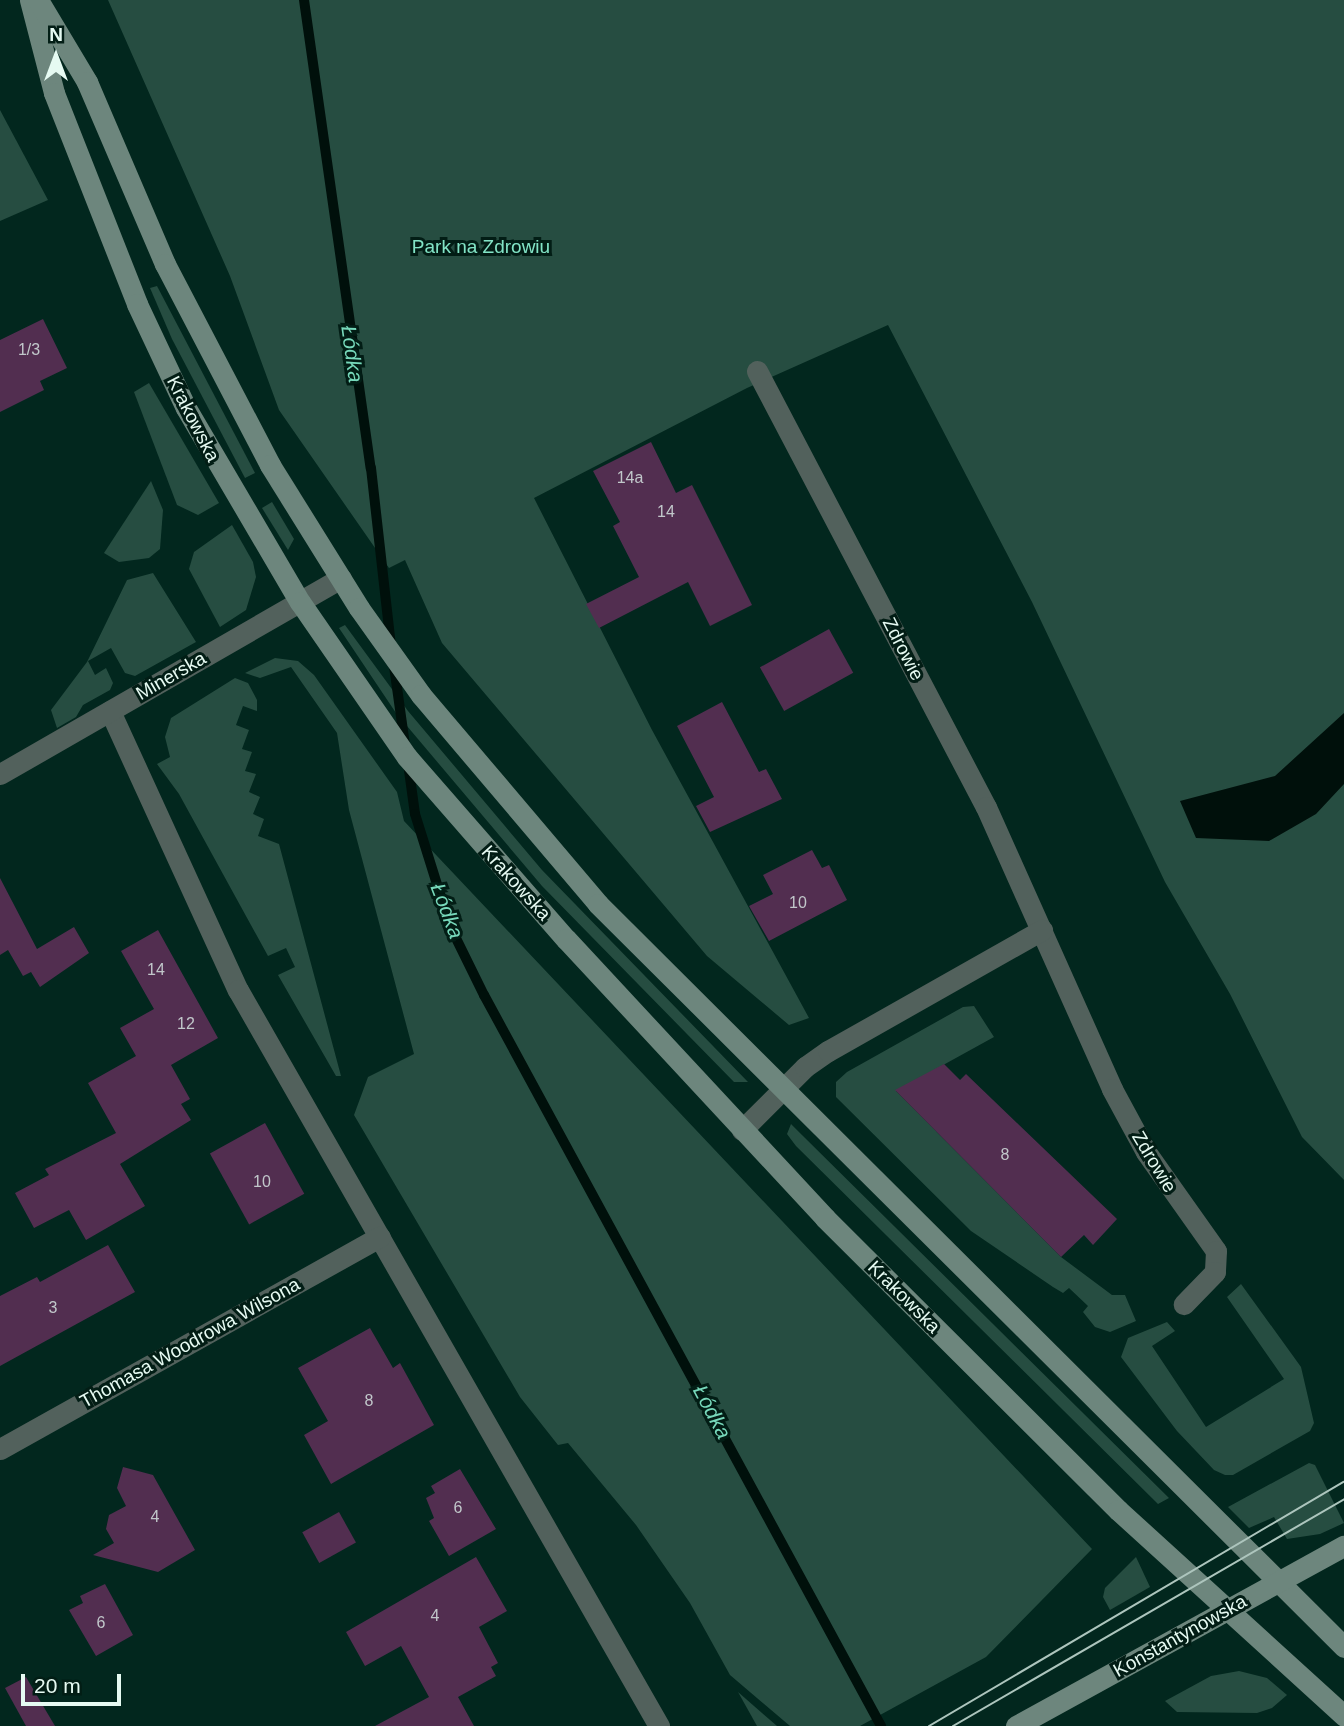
<!DOCTYPE html>
<meta charset="utf-8">
<style>
body{margin:0}
#map{position:relative;width:1344px;height:1726px;overflow:hidden;background:#02271e;font-family:Arial,sans-serif}
div>[style]{position:absolute}
.green>*{inset:0;background:#264d41}
.water>*{inset:0;background:#00100b}
.stream>*{height:10px;margin:-5px;padding:0 5px;transform-origin:5px;border-radius:5px;background:#00100b}
.building>*{inset:0;background:#522e50;transform-origin:0 0}
.street>*{height:21px;margin:-10.5px;padding:0 10.5px;transform-origin:10.5px;border-radius:10.5px;background:#52615c}
.secondary>*{height:21px;margin:-10.5px;padding:0 10.5px;transform-origin:10.5px;border-radius:10.5px;background:#6d867d}
.tram>*{height:2px;margin:-1px;padding:0 1px;transform-origin:1px;border-radius:1px;background:#adc5bd}
span{translate:-50% -50%;white-space:nowrap;text-align:center;line-height:1.15;-webkit-text-stroke:6px #021d15;paint-order:stroke}
.number-label{font-size:16px;color:#c1c7ca}
.number-label span{-webkit-text-stroke-width:0}
.park-label{font-size:19px;color:#82e4c6}
.street-label{font-size:19px;color:#e6faf2}
.water-label{font-size:21px;color:#77d9bb;font-style:italic}
.north{position:absolute;left:21px;top:21px;width:70px;height:70px;-webkit-text-stroke:5px #021d15;paint-order:stroke;rotate:0deg;font-size:19px;font-weight:700;line-height:28px;text-align:center;color:#e6faf2}
.north::after{content:'';display:block;margin:auto;width:24px;height:32px;background:#e6faf2;clip-path:polygon(50% 0,100% 100%,50% 72%,0 100%)}
.scale{position:absolute;left:21px;top:1674px;width:100px;height:32px;box-sizing:border-box;border:4px solid #e6faf2;border-top:0;padding-left:9px;font-size:21px;line-height:24px;white-space:nowrap;color:#e6faf2;-webkit-text-stroke:5px #021d15;paint-order:stroke}
</style>
<div id="map">
<div class="green">
<div style="clip-path:polygon(108px 0,1344px 0,1344px 1180px,1302px 1137px,1230px 994px,1165px 882px,1032px 602px,888px 325px,747px 388px,534px 498px,652px 730px,809px 1018px,789px 1025px,707px 956px,442px 643px,405px 560px,389px 568px,279px 410px,230px 276px)"></div>
<div style="clip-path:polygon(0 110px,48px 200px,0 221px)"></div>
<div style="clip-path:polygon(157px 286px,255px 473px,245px 478px,172px 339px,150px 288px)"></div>
<div style="clip-path:polygon(149px 383px,219px 503px,198px 515px,177px 505px,134px 392px)"></div>
<div style="clip-path:polygon(151px 481px,163px 510px,160px 549px,149px 558px,119px 562px,104px 553px)"></div>
<div style="clip-path:polygon(272px 502px,294px 539px,288px 550px,262px 508px)"></div>
<div style="clip-path:polygon(232px 525px,253px 562px,256px 577px,246px 610px,220px 627px,189px 569px,194px 552px)"></div>
<div style="clip-path:polygon(153px 573px,196px 642px,135px 676px,125px 673px,111px 648px,88px 661px,95px 675px,106px 668px,113px 683px,110px 690px,83px 705px,76px 717px,57px 728px,51px 710px,87px 662px,127px 580px)"></div>
<div style="clip-path:polygon(345px 625px,408px 711px,542px 870px,748px 1082px,734px 1082px,542px 886px,396px 713px,339px 628px)"></div>
<div style="clip-path:polygon(275px 658px,298px 661px,314px 675px,397px 792px,404px 821px,1092px 1549px,986px 1657px,860px 1726px,790px 1726px,730px 1675px,690px 1603px,636px 1525px,568px 1443px,558px 1445px,520px 1397px,354px 1115px,368px 1077px,414px 1054px,349px 810px,337px 733px,291px 667px,260px 678px,245px 673px)"></div>
<div style="clip-path:polygon(235px 678px,248px 683px,257px 700px,257px 711px,243px 706px,236px 725px,249px 730px,242px 749px,252px 752px,245px 771px,256px 774px,249px 792px,260px 797px,253px 814px,264px 819px,258px 836px,279px 844px,341px 1076px,336px 1076px,278px 975px,295px 967px,286px 948px,268px 956px,179px 794px,157px 764px,170px 757px,165px 737px,171px 718px)"></div>
<div style="clip-path:polygon(974px 1006px,994px 1037px,896px 1091px,1061px 1257px,1112px 1295px,1125px 1295px,1136px 1321px,1110px 1332px,1095px 1327px,1083px 1312px,1088px 1306px,1069px 1288px,1063px 1293px,1053px 1287px,971px 1231px,836px 1097px,836px 1082px,847px 1072px,963px 1007px)"></div>
<div style="clip-path:polygon(791px 1124px,802px 1135px,1169px 1498px,1158px 1504px,796px 1146px,787px 1134px)"></div>
<div style="clip-path:polygon(1241px 1284px,1301px 1367px,1314px 1423px,1310px 1431px,1233px 1475px,1225px 1475px,1214px 1470px,1177px 1431px,1121px 1357px,1128px 1338px,1167px 1322px,1175px 1331px,1152px 1346px,1206px 1427px,1284px 1379px,1227px 1297px)"></div>
<div style="clip-path:polygon(1309px 1463px,1315px 1465px,1344px 1523px,1320px 1534px,1287px 1539px,1274px 1517px,1249px 1528px,1228px 1507px)"></div>
<div style="clip-path:polygon(1136px 1557px,1150px 1587px,1110px 1610px,1103px 1597px,1105px 1588px)"></div>
<div style="clip-path:polygon(1239px 1671px,1267px 1678px,1287px 1695px,1272px 1708px,1257px 1713px,1177px 1712px,1165px 1701px,1211px 1676px)"></div>
<div style="clip-path:polygon(738px 1692px,777px 1726px,757px 1726px)"></div>
</div>
<div class="water">
<div style="clip-path:polygon(1344px 713px,1344px 784px,1316px 814px,1269px 841px,1196px 838px,1180px 801px,1275px 776px)"></div>
</div>
<div class="stream">
<div style="left:304px;top:0;width:473px;rotate:81.9deg"></div>
<div style="left:371px;top:468px;width:178px;rotate:83.6deg"></div>
<div style="left:394px;top:666px;width:80px;rotate:82.1deg"></div>
<div style="left:408px;top:763px;width:51px;rotate:82.2deg"></div>
<div style="left:415px;top:814px;width:117px;rotate:72.6deg"></div>
<div style="left:450px;top:926px;width:77px;rotate:63.8deg"></div>
<div style="left:484px;top:995px;width:832px;rotate:61.49deg"></div>
</div>
<div class="building">
<div style="clip-path:polygon(43px 319px,67px 368px,40px 381px,44px 390px,0 412px,0 340px)"></div>
<div style="clip-path:polygon(651px 442px,676px 493px,692px 485px,752px 605px,710px 626px,688px 582px,599px 628px,586px 604px,639px 577px,613px 526px,620px 522px,593px 471px)"></div>
<div style="left:829px;top:629px;width:50px;height:79px;rotate:61deg"></div>
<div style="clip-path:polygon(722px 702px,759px 772px,766px 769px,782px 799px,710px 832px,696px 806px,714px 797px,677px 726px)"></div>
<div style="clip-path:polygon(812px 850px,822px 868px,829px 865px,847px 900px,769px 941px,749px 906px,773px 894px,763px 875px)"></div>
<div style="clip-path:polygon(0 878px,37px 949px,74px 927px,89px 953px,40px 987px,31px 972px,23px 976px,8px 950px,0 955px)"></div>
<div style="clip-path:polygon(158px 930px,218px 1038px,171px 1065px,190px 1099px,181px 1104px,191px 1120px,120px 1164px,145px 1206px,86px 1240px,69px 1210px,34px 1228px,15px 1193px,49px 1175px,45px 1169px,116px 1133px,88px 1083px,136px 1056px,120px 1028px,154px 1009px,121px 951px)"></div>
<div style="clip-path:polygon(944px 1064px,960px 1080px,966px 1074px,1117px 1219px,1093px 1245px,1084px 1235px,1061px 1257px,895px 1090px)"></div>
<div style="left:265px;top:1123px;width:81px;height:63px;rotate:61deg"></div>
<div style="clip-path:polygon(108px 1245px,135px 1292px,0 1366px,0 1296px,37px 1277px,40px 1282px)"></div>
<div style="clip-path:polygon(370px 1328px,393px 1368px,400px 1363px,434px 1425px,331px 1484px,304px 1435px,328px 1421px,298px 1368px)"></div>
<div style="clip-path:polygon(123px 1467px,153px 1475px,195px 1550px,158px 1572px,93px 1555px,114px 1543px,106px 1529px,109px 1515px,126px 1506px,117px 1488px)"></div>
<div style="clip-path:polygon(460px 1469px,496px 1529px,449px 1556px,429px 1521px,434px 1518px,426px 1498px,435px 1493px,431px 1486px)"></div>
<div style="left:339px;top:1512px;width:35px;height:42px;rotate:61deg"></div>
<div style="clip-path:polygon(476px 1557px,507px 1611px,479px 1627px,498px 1663px,491px 1667px,496px 1676px,458px 1697px,474px 1726px,375px 1726px,429px 1697px,401px 1646px,365px 1666px,346px 1632px)"></div>
<div style="clip-path:polygon(105px 1584px,133px 1635px,96px 1656px,69px 1610px,83px 1603px,80px 1596px)"></div>
<div style="clip-path:polygon(26px 1677px,55px 1726px,26px 1726px,5px 1688px)"></div>
</div>
<div class="street">
<div style="left:757px;top:371px;width:492px;rotate:62.3deg"></div>
<div style="left:986px;top:807px;width:309px;rotate:65.9deg"></div>
<div style="left:1112px;top:1089px;width:72px;rotate:61.6deg"></div>
<div style="left:1146px;top:1152px;width:121px;rotate:54.7deg"></div>
<div style="left:1216px;top:1251px;width:21px;rotate:93deg"></div>
<div style="left:1215px;top:1272px;width:45px;rotate:134.1deg"></div>
<div style="left:110px;top:711px;width:307px;rotate:65.4deg"></div>
<div style="left:238px;top:990px;width:848px;rotate:60.23deg"></div>
<div style="left:0;top:774px;width:393px;rotate:-29.9deg"></div>
<div style="left:742px;top:1130px;width:89px;rotate:-45deg"></div>
<div style="left:805px;top:1067px;width:28px;rotate:-35deg"></div>
<div style="left:828px;top:1051px;width:246px;rotate:-29.5deg"></div>
<div style="left:0;top:1449px;width:435px;rotate:-29.2deg"></div>
</div>
<div class="secondary">
<div style="left:30px;top:0;width:96px;rotate:75.5deg"></div>
<div style="left:54px;top:93px;width:227px;rotate:68.5deg"></div>
<div style="left:137px;top:304px;width:115px;rotate:64.8deg"></div>
<div style="left:186px;top:408px;width:225px;rotate:59.6deg"></div>
<div style="left:300px;top:602px;width:188px;rotate:55.4deg"></div>
<div style="left:407px;top:757px;width:242px;rotate:48.9deg"></div>
<div style="left:566px;top:939px;width:381px;rotate:47.1deg"></div>
<div style="left:825px;top:1218px;width:414px;rotate:44.9deg"></div>
<div style="left:1118px;top:1510px;width:306px;rotate:42.3deg"></div>
<div style="left:38px;top:0;width:96px;rotate:59.1deg"></div>
<div style="left:87px;top:82px;width:198px;rotate:66.8deg"></div>
<div style="left:165px;top:264px;width:227px;rotate:62.4deg"></div>
<div style="left:270px;top:465px;width:168px;rotate:58.1deg"></div>
<div style="left:359px;top:608px;width:107px;rotate:54.5deg"></div>
<div style="left:421px;top:695px;width:274px;rotate:49.7deg"></div>
<div style="left:598px;top:904px;width:1053px;rotate:44.88deg"></div>
<div style="left:1016px;top:1726px;width:374px;rotate:-28.8deg"></div>
</div>
<div class="tram">
<div style="left:929px;top:1726px;width:481px;rotate:-30.5deg"></div>
<div style="left:953px;top:1726px;width:452px;rotate:-30.1deg"></div>
</div>
<div class="number-label">
<span style="left:29px;top:350px">1/3</span>
<span style="left:630px;top:478px">14a</span>
<span style="left:666px;top:512px">14</span>
<span style="left:798px;top:903px">10</span>
<span style="left:156px;top:970px">14</span>
<span style="left:186px;top:1024px">12</span>
<span style="left:1005px;top:1155px">8</span>
<span style="left:262px;top:1182px">10</span>
<span style="left:53px;top:1308px">3</span>
<span style="left:369px;top:1401px">8</span>
<span style="left:458px;top:1508px">6</span>
<span style="left:155px;top:1517px">4</span>
<span style="left:435px;top:1616px">4</span>
<span style="left:101px;top:1623px">6</span>
</div>
<div class="park-label">
<span style="left:481px;top:247px">Park na Zdrowiu</span>
</div>
<div class="street-label">
<span style="left:193px;top:419px;rotate:63deg">Krakowska</span>
<span style="left:903px;top:649px;rotate:63deg">Zdrowie</span>
<span style="left:171px;top:676px;rotate:-30deg">Minerska</span>
<span style="left:516px;top:883px;rotate:48deg">Krakowska</span>
<span style="left:1154px;top:1162px;rotate:59deg">Zdrowie</span>
<span style="left:904px;top:1297px;rotate:45deg">Krakowska</span>
<span style="left:190px;top:1343px;rotate:-29deg">Thomasa Woodrowa Wilsona</span>
<span style="left:1180px;top:1636px;rotate:-29deg">Konstantynowska</span>
</div>
<div class="water-label">
<span style="left:352px;top:354px;rotate:82deg">Łódka</span>
<span style="left:447px;top:911px;rotate:69deg">Łódka</span>
<span style="left:712px;top:1412px;rotate:62deg">Łódka</span>
</div>
<div class="north">N</div>
<div class="scale">20 m</div>
</div>
